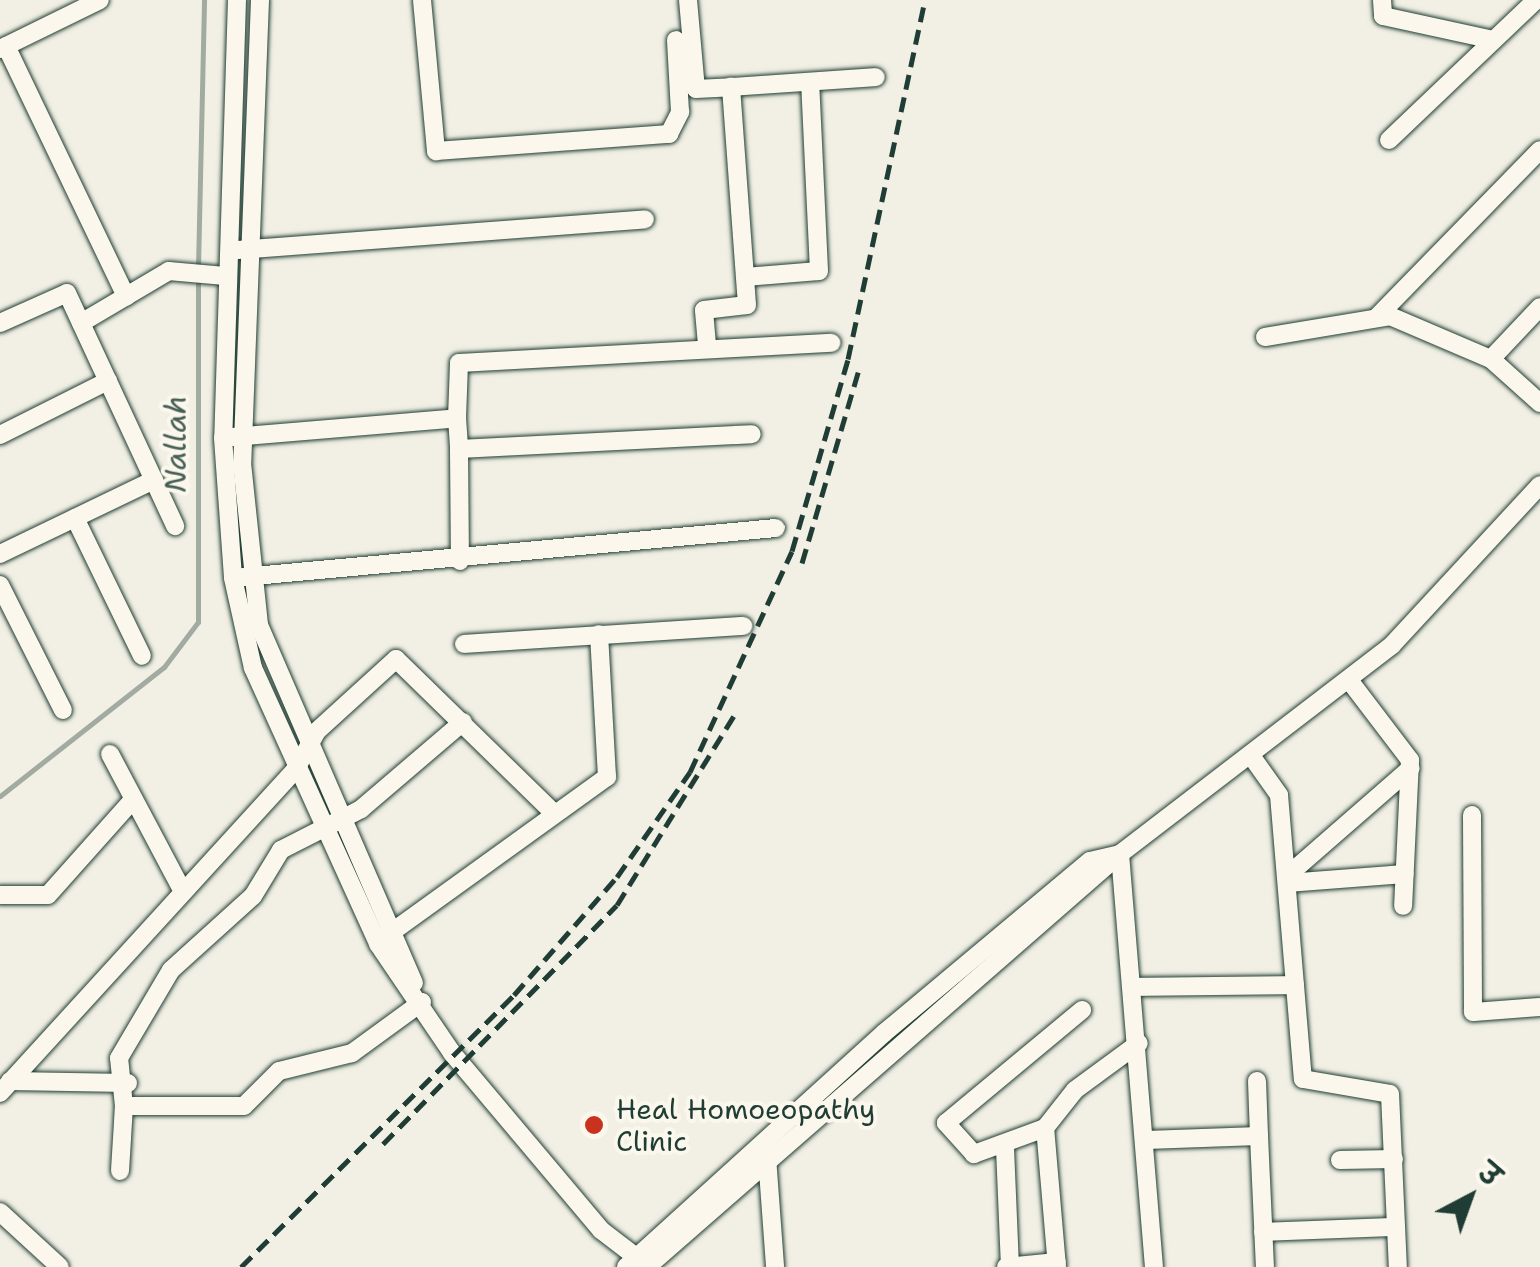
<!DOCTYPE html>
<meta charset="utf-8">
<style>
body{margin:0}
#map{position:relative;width:1540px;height:1267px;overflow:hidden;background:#f2f0e5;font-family:"Shantell Sans","Playpen Sans Deva",sans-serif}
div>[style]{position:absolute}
.stream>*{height:5px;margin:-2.5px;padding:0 2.5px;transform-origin:2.5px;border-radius:2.5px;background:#a2aba1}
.roads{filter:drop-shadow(0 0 2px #1f3d34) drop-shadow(0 0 2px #1f3d34)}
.minor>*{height:18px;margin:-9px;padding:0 9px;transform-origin:9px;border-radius:9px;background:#fbf7ec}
.rail>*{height:5px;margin-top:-2.5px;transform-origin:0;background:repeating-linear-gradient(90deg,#1f3d34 0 15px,transparent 0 23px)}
.dots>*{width:28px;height:28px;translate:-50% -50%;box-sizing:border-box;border:5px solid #fbf7ec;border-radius:50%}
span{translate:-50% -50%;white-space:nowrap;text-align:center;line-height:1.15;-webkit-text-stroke:8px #fbf7ec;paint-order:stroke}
.poi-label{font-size:28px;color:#1f3d34}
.left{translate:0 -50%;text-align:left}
.water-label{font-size:30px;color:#465e55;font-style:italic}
.north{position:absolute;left:1420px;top:1147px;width:100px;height:100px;-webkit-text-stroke:8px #fbf7ec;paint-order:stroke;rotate:41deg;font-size:28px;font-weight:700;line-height:40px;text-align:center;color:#1f3d34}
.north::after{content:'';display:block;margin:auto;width:35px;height:45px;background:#1f3d34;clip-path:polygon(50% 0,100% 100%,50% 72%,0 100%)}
</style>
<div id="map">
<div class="stream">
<div style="left:198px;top:267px;width:267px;rotate:-88.7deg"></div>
<div style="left:0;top:796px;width:209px;rotate:-38.2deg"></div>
<div style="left:164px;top:667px;width:56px;rotate:-52.9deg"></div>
<div style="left:198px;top:622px;width:344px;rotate:-90deg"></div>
</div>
<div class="roads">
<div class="minor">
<div style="left:237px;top:0;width:438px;rotate:91.8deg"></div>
<div style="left:223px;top:438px;width:140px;rotate:85.9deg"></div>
<div style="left:233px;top:578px;width:92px;rotate:77.5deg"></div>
<div style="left:253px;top:668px;width:303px;rotate:65.6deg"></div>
<div style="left:378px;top:944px;width:132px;rotate:55.8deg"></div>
<div style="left:452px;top:1053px;width:231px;rotate:49.9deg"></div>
<div style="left:601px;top:1230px;width:59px;rotate:37.5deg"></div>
<div style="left:260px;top:0;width:463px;rotate:92.2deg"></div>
<div style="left:242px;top:463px;width:163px;rotate:84deg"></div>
<div style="left:259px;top:625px;width:390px;rotate:66.6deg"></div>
<div style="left:422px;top:0;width:152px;rotate:84.7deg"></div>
<div style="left:436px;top:151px;width:234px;rotate:-4.2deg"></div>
<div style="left:669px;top:134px;width:25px;rotate:-63deg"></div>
<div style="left:680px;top:112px;width:72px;rotate:-93.2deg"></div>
<div style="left:688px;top:0;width:89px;rotate:84.9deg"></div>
<div style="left:696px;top:89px;width:35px;rotate:-3deg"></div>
<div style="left:1382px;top:0;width:16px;rotate:86deg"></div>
<div style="left:1383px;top:16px;width:113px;rotate:12.3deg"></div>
<div style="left:6px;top:46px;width:278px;rotate:64.4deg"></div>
<div style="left:0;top:49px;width:111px;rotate:-26.1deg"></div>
<div style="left:1389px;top:140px;width:203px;rotate:-43.6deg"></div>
<div style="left:237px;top:250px;width:409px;rotate:-4.3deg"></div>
<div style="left:745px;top:277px;width:74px;rotate:-4.6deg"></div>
<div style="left:819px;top:271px;width:189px;rotate:-92.7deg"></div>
<div style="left:1377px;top:317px;width:233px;rotate:-45.7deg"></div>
<div style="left:0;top:323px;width:73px;rotate:-24.1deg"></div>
<div style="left:67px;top:293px;width:257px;rotate:65.1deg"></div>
<div style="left:81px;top:323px;width:102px;rotate:-30.6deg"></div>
<div style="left:169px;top:271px;width:56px;rotate:5.1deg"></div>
<div style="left:1265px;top:337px;width:127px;rotate:-9.5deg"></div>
<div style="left:1390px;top:316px;width:110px;rotate:23.1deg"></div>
<div style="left:1491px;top:359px;width:66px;rotate:41.9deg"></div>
<div style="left:707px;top:345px;width:35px;rotate:-95deg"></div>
<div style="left:704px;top:310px;width:43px;rotate:-6.6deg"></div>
<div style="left:747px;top:305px;width:219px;rotate:-94.2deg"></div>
<div style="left:731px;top:87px;width:145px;rotate:-3.9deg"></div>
<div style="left:1491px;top:359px;width:71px;rotate:-46.7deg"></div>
<div style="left:457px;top:418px;width:55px;rotate:-87.9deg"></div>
<div style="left:459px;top:363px;width:373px;rotate:-3.1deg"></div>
<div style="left:0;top:435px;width:121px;rotate:-26.6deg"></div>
<div style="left:233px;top:437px;width:225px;rotate:-4.8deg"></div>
<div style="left:457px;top:418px;width:31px;rotate:86deg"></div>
<div style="left:459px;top:449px;width:293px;rotate:-2.9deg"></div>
<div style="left:459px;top:449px;width:112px;rotate:89.5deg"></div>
<div style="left:75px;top:518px;width:153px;rotate:64.1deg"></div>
<div style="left:0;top:554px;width:171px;rotate:-25.7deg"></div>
<div style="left:243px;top:577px;width:535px;rotate:-5.25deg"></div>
<div style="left:0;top:585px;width:140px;rotate:63.3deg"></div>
<div style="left:464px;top:644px;width:280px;rotate:-3.7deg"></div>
<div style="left:1349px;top:680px;width:101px;rotate:52.7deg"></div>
<div style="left:1410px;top:760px;width:146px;rotate:92.7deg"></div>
<div style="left:110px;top:754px;width:156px;rotate:62.1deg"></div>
<div style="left:1252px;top:757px;width:47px;rotate:54.6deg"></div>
<div style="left:1279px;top:795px;width:285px;rotate:85.2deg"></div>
<div style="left:1303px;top:1079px;width:88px;rotate:9.8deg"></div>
<div style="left:1390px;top:1094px;width:173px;rotate:87.4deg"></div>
<div style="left:1472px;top:815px;width:197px;rotate:89.7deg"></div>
<div style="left:1473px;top:1012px;width:67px;rotate:-4.3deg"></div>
<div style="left:1120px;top:854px;width:414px;rotate:85.3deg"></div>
<div style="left:1287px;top:876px;width:164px;rotate:-41.1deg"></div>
<div style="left:1287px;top:883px;width:118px;rotate:-4.4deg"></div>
<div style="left:0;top:895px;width:48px"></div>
<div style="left:48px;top:895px;width:125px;rotate:-48.3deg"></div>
<div style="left:385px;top:937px;width:274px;rotate:-35.8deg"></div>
<div style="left:607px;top:777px;width:143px;rotate:-93.2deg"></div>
<div style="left:1135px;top:987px;width:160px;rotate:-0.7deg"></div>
<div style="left:422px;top:1002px;width:87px;rotate:143.9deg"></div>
<div style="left:352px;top:1053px;width:75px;rotate:166.1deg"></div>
<div style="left:279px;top:1071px;width:49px;rotate:135deg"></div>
<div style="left:244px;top:1106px;width:120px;rotate:180deg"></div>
<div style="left:124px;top:1106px;width:48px;rotate:-95.9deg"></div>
<div style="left:119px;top:1058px;width:102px;rotate:-59.4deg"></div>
<div style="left:171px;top:970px;width:110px;rotate:-42.1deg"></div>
<div style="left:253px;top:896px;width:54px;rotate:-58.7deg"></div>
<div style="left:281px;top:850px;width:90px;rotate:-27.1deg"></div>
<div style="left:361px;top:809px;width:134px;rotate:-40.5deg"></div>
<div style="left:10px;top:1081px;width:118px;rotate:1deg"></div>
<div style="left:1257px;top:1081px;width:55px;rotate:87.9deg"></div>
<div style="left:0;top:1093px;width:439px;rotate:-47.6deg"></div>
<div style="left:296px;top:769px;width:43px;rotate:-61.1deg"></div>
<div style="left:317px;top:731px;width:107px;rotate:-42.3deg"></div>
<div style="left:396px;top:659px;width:219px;rotate:44.3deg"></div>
<div style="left:1045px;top:1128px;width:76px;rotate:159.9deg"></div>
<div style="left:974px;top:1154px;width:42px;rotate:-132.1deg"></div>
<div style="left:946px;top:1123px;width:177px;rotate:-39.7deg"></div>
<div style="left:1146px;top:1140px;width:113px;rotate:-2deg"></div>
<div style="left:1259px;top:1136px;width:131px;rotate:87.4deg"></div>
<div style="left:1005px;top:1148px;width:119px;rotate:87.6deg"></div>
<div style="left:767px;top:1157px;width:110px;rotate:85.8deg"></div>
<div style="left:1340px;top:1160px;width:54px;rotate:-1.1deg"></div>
<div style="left:120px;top:1171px;width:65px;rotate:-86.5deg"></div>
<div style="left:0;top:1212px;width:81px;rotate:42.5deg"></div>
<div style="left:1263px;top:1232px;width:133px;rotate:-2.2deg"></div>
<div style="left:626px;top:1267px;width:348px;rotate:-42.2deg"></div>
<div style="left:884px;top:1033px;width:268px;rotate:-39.9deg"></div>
<div style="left:1090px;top:861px;width:31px;rotate:-13deg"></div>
<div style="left:647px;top:1267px;width:628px;rotate:-41.13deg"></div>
<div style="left:1120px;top:854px;width:343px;rotate:-37.5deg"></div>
<div style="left:1392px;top:645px;width:218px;rotate:-47.2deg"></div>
<div style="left:1006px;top:1267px;width:51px;rotate:-5.6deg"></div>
<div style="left:1057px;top:1267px;width:140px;rotate:-94.9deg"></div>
<div style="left:1045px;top:1128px;width:48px;rotate:-51.7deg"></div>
<div style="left:1075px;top:1090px;width:79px;rotate:-36.3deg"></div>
</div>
</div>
<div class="rail">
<div style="left:802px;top:563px;width:205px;rotate:-73.6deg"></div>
<div style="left:383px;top:1144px;width:334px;rotate:-45.6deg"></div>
<div style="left:617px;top:905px;width:230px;rotate:-58.3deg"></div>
<div style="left:241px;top:1267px;width:385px;rotate:-44.9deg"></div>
<div style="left:514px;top:995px;width:157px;rotate:-48.9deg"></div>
<div style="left:617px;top:877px;width:128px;rotate:-55.2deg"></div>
<div style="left:690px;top:772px;width:243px;rotate:-65.2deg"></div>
<div style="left:792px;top:551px;width:200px;rotate:-73.7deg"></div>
<div style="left:848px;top:359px;width:367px;rotate:-77.9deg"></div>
</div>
<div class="dots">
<div style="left:594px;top:1125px;background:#c8321e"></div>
</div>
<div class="poi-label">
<span class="left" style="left:616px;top:1125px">Heal Homoeopathy<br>Clinic</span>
</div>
<div class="water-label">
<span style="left:176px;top:444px;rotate:-90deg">Nallah</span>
</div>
<div class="north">उ</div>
</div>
